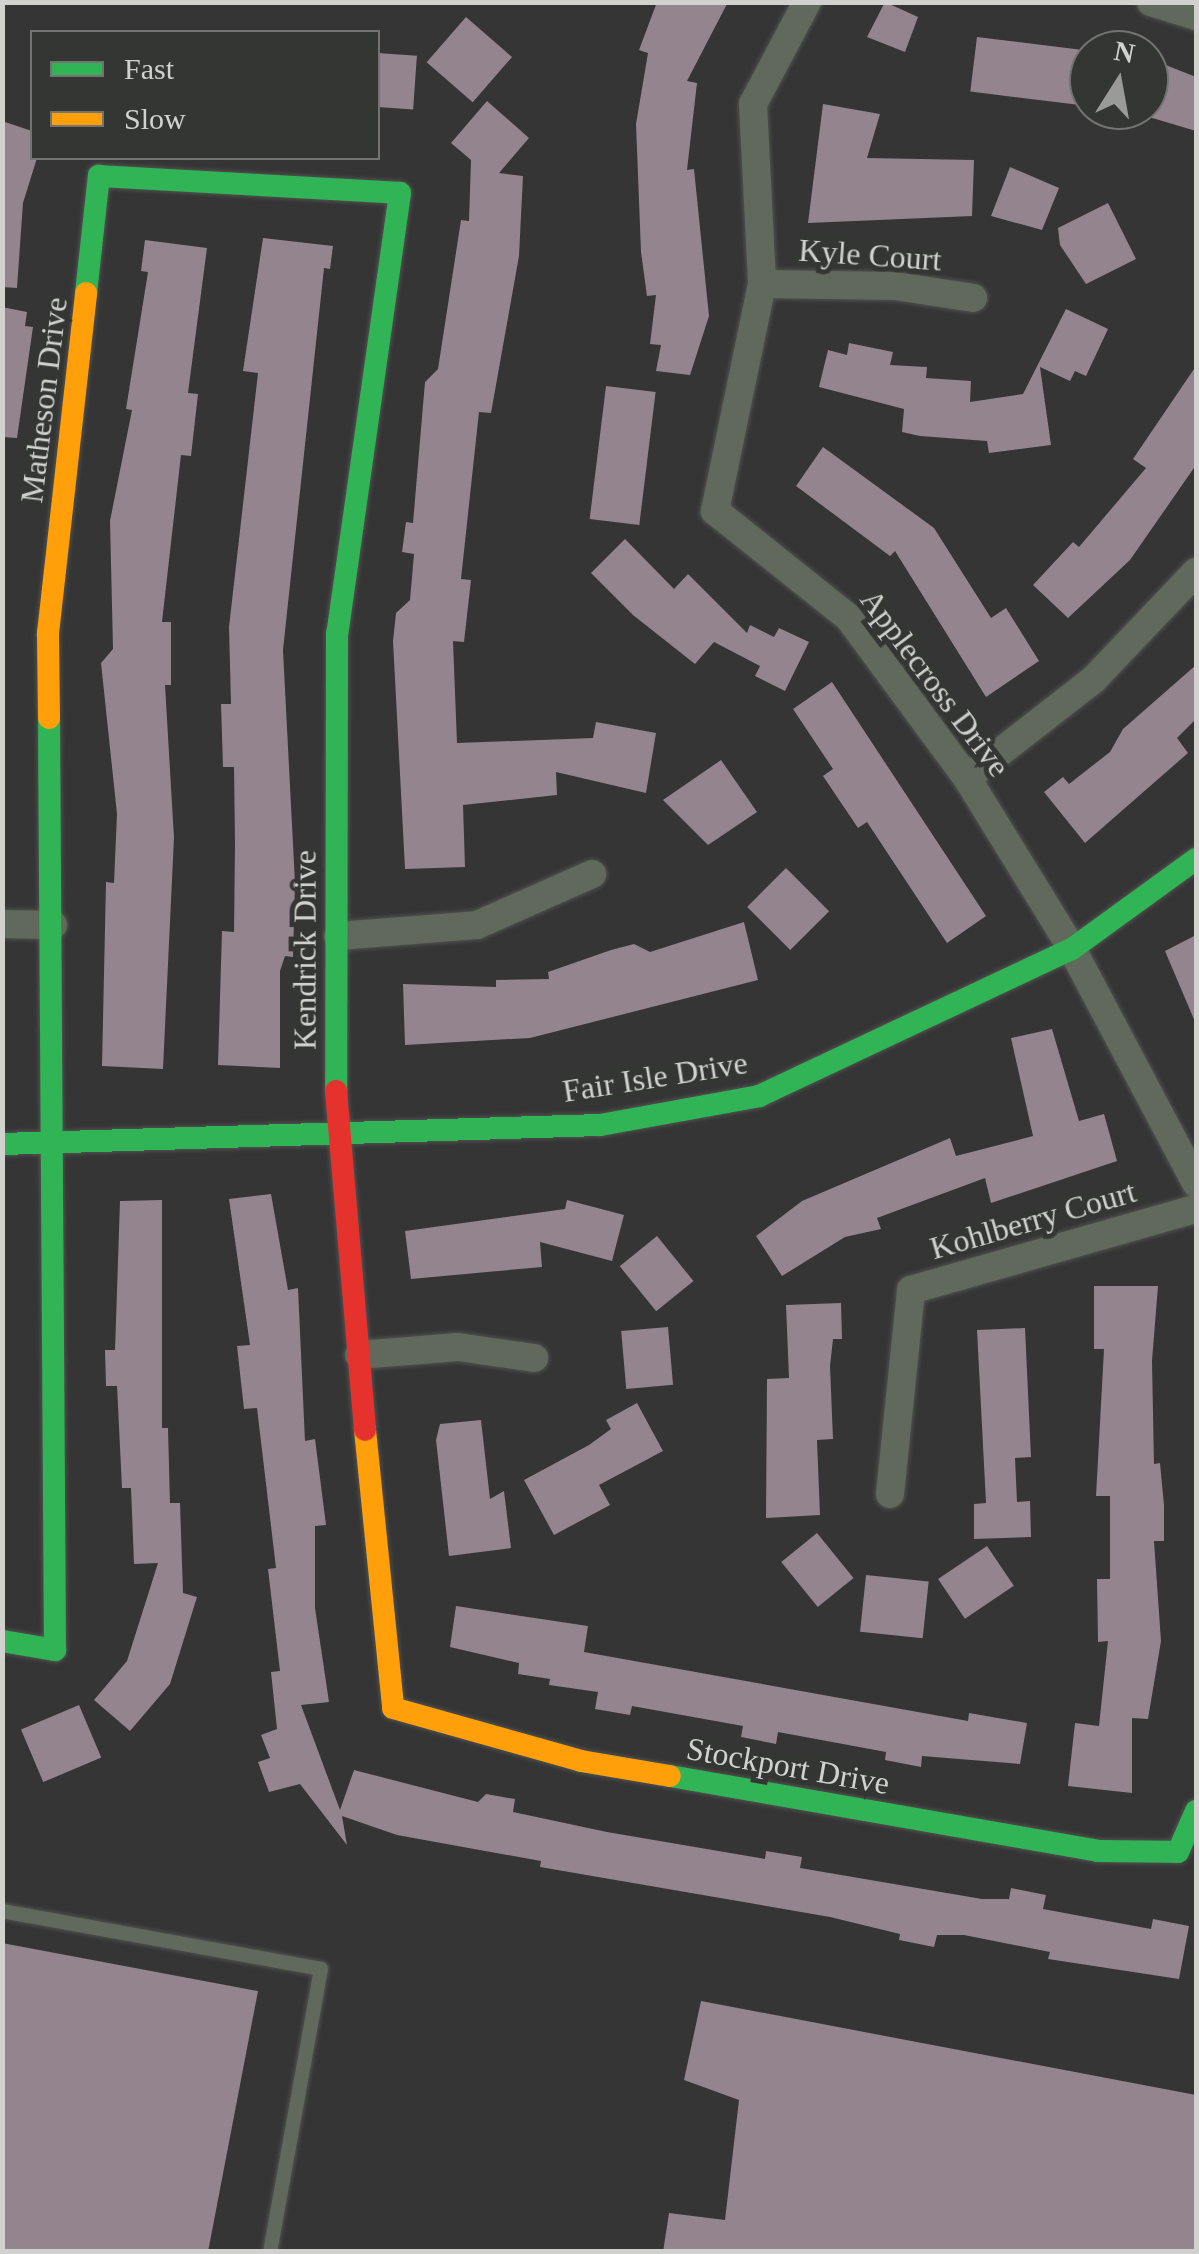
<!DOCTYPE html>
<style>
body{margin:0}
#map{position:relative;width:1199px;height:2254px;overflow:hidden;background:#343534;font-family:Georgia,serif}
div>[style]{position:absolute}
.building>*{inset:0;background:#93848e;transform-origin:0 0}
.roads{filter:drop-shadow(0 0 2px #505150) drop-shadow(0 0 2px #505150)}
.lane>*{height:14px;margin:-7px;padding:0 7px;transform-origin:7px;border-radius:7px;background:#60695b}
.street>*{height:28px;margin:-14px;padding:0 14px;transform-origin:14px;border-radius:14px;background:#60695b}
.fast>*{height:22px;margin:-11px;padding:0 11px;transform-origin:11px;border-radius:11px;background:#30b455}
.slow>*{height:22px;margin:-11px;padding:0 11px;transform-origin:11px;border-radius:11px;background:#ff9f0a}
.jam>*{height:22px;margin:-11px;padding:0 11px;transform-origin:11px;border-radius:11px;background:#e5322d}
span{translate:-50% -50%;white-space:nowrap;text-align:center;line-height:1.15;-webkit-text-stroke:10px #343633;paint-order:stroke}
.street-label{font-size:32px;color:#d1d2d0}
.frame{position:absolute;inset:0;border:5px solid #d1d2d0;pointer-events:none}
.legend{position:absolute;left:30px;top:30px;width:350px;height:130px;box-sizing:border-box;background:#343633;border:2px solid #737472;margin:0;padding:12px 18px;list-style:none;font-size:30px;color:#d1d2d0}
.legend li{display:flex;align-items:center;gap:20px;height:50px}
.legend b{width:50px;border:2px solid #737472}
.north{position:absolute;left:1069px;top:30px;width:100px;height:100px;box-sizing:border-box;background:#343633;border:2px solid #737472;border-radius:50%;rotate:11deg;font-size:28px;font-weight:700;line-height:40px;text-align:center;color:#d1d2d0}
.north::after{content:'';display:block;margin:auto;width:35px;height:45px;background:#9a9b99;clip-path:polygon(50% 0,100% 100%,50% 72%,0 100%)}
</style>
<div id="map">
<div class="building">
<div style="clip-path:polygon(657px 2px,728px 2px,687px 81px,697px 83px,687px 170px,694px 169px,709px 316px,690px 375px,656px 371px,661px 345px,650px 344px,656px 295px,647px 296px,641px 252px,636px 124px,648px 53px,639px 50px)"></div>
<div style="clip-path:polygon(885px 2px,918px 17px,905px 52px,867px 37px)"></div>
<div style="left:466px;top:17px;width:61px;height:60px;rotate:41deg"></div>
<div style="left:977px;top:37px;width:113px;height:55px;rotate:7deg"></div>
<div style="left:378px;top:53px;width:39px;height:54px;rotate:4deg"></div>
<div style="clip-path:polygon(1158px 62px,1196px 77px,1196px 131px,1149px 117px)"></div>
<div style="clip-path:polygon(487px 101px,529px 138px,499px 173px,523px 176px,519px 256px,491px 413px,479px 412px,461px 579px,471px 580px,464px 642px,453px 641px,457px 743px,593px 738px,596px 722px,656px 733px,646px 793px,556px 772px,557px 795px,463px 805px,465px 867px,405px 869px,393px 641px,396px 613px,410px 600px,414px 554px,402px 552px,406px 522px,413px 523px,425px 382px,438px 369px,461px 220px,469px 221px,471px 160px,451px 143px)"></div>
<div style="clip-path:polygon(823px 104px,880px 114px,867px 158px,974px 160px,972px 216px,808px 223px)"></div>
<div style="clip-path:polygon(2px 121px,32px 131px,37px 158px,23px 203px,17px 288px,2px 287px)"></div>
<div style="clip-path:polygon(1010px 167px,1059px 188px,1042px 230px,991px 216px)"></div>
<div style="clip-path:polygon(1108px 203px,1136px 259px,1086px 284px,1060px 245px,1058px 228px)"></div>
<div style="clip-path:polygon(263px 238px,333px 246px,330px 269px,324px 268px,283px 650px,295px 883px,293px 957px,285px 956px,280px 971px,280px 1068px,218px 1065px,222px 931px,234px 932px,235px 844px,234px 767px,223px 767px,221px 704px,231px 704px,229px 627px,258px 373px,243px 371px)"></div>
<div style="clip-path:polygon(145px 240px,207px 248px,188px 393px,198px 394px,191px 456px,181px 455px,162px 622px,171px 622px,171px 685px,165px 685px,174px 838px,163px 1069px,102px 1066px,106px 882px,114px 883px,117px 814px,101px 663px,113px 649px,110px 521px,132px 410px,126px 409px,148px 272px,141px 271px)"></div>
<div style="clip-path:polygon(2px 307px,27px 312px,25px 326px,33px 327px,17px 438px,2px 437px)"></div>
<div style="clip-path:polygon(1066px 309px,1108px 329px,1086px 376px,1075px 371px,1070px 381px,1040px 367px,1051px 445px,989px 453px,987px 441px,920px 436px,902px 432px,904px 409px,819px 387px,828px 350px,847px 355px,849px 343px,893px 352px,890px 365px,927px 367px,926px 378px,971px 381px,970px 402px,1023px 394px)"></div>
<div style="clip-path:polygon(1196px 366px,1196px 465px,1130px 560px,1068px 618px,1033px 585px,1073px 542px,1079px 547px,1146px 468px,1133px 459px)"></div>
<div style="left:606px;top:386px;width:50px;height:134px;rotate:7deg"></div>
<div style="clip-path:polygon(823px 447px,934px 528px,991px 618px,1006px 608px,1039px 661px,986px 697px,895px 551px,890px 556px,796px 486px)"></div>
<div style="clip-path:polygon(625px 539px,674px 589px,688px 574px,747px 633px,750px 625px,774px 637px,779px 628px,809px 642px,785px 691px,755px 676px,760px 666px,714px 642px,695px 664px,633px 615px,591px 573px)"></div>
<div style="clip-path:polygon(1196px 665px,1196px 719px,1177px 738px,1188px 753px,1085px 843px,1044px 792px,1063px 777px,1069px 784px,1110px 752px,1123px 729px)"></div>
<div style="clip-path:polygon(832px 682px,986px 916px,947px 943px,867px 822px,858px 828px,823px 776px,833px 769px,793px 709px)"></div>
<div style="clip-path:polygon(721px 760px,757px 812px,708px 845px,663px 800px)"></div>
<div style="left:786px;top:868px;width:61px;height:55px;rotate:45deg"></div>
<div style="clip-path:polygon(744px 922px,758px 980px,530px 1038px,405px 1045px,403px 984px,496px 987px,496px 980px,549px 979px,548px 972px,611px 950px,634px 944px,650px 952px)"></div>
<div style="clip-path:polygon(1196px 935px,1196px 1024px,1165px 951px)"></div>
<div style="clip-path:polygon(1052px 1029px,1079px 1121px,1104px 1114px,1117px 1161px,991px 1203px,985px 1178px,877px 1218px,881px 1229px,845px 1237px,782px 1276px,756px 1236px,802px 1201px,950px 1138px,956px 1156px,1033px 1136px,1011px 1038px)"></div>
<div style="clip-path:polygon(271px 1194px,288px 1290px,298px 1288px,305px 1441px,315px 1439px,326px 1525px,315px 1526px,315px 1608px,329px 1702px,301px 1705px,340px 1810px,354px 1770px,478px 1802px,486px 1794px,515px 1799px,513px 1812px,607px 1832px,765px 1859px,766px 1851px,802px 1857px,800px 1868px,982px 1899px,1009px 1899px,1011px 1888px,1046px 1895px,1043px 1909px,1151px 1929px,1153px 1919px,1189px 1926px,1179px 1979px,1048px 1959px,1050px 1952px,964px 1935px,937px 1935px,934px 1947px,899px 1940px,900px 1934px,830px 1917px,540px 1867px,541px 1861px,397px 1835px,342px 1816px,347px 1845px,300px 1784px,269px 1792px,258px 1762px,270px 1758px,261px 1735px,277px 1729px,271px 1672px,280px 1671px,268px 1569px,276px 1568px,257px 1408px,244px 1409px,237px 1346px,250px 1345px,229px 1199px)"></div>
<div style="clip-path:polygon(162px 1200px,162px 1428px,168px 1428px,170px 1503px,180px 1503px,183px 1593px,197px 1597px,170px 1684px,130px 1731px,94px 1700px,127px 1661px,158px 1563px,134px 1564px,131px 1488px,122px 1488px,117px 1386px,106px 1386px,105px 1350px,115px 1350px,120px 1201px)"></div>
<div style="clip-path:polygon(567px 1200px,624px 1215px,612px 1261px,540px 1242px,542px 1267px,411px 1279px,405px 1231px,565px 1209px)"></div>
<div style="left:657px;top:1236px;width:58px;height:48px;rotate:51deg"></div>
<div style="clip-path:polygon(1094px 1286px,1158px 1286px,1152px 1361px,1154px 1464px,1160px 1463px,1164px 1505px,1164px 1541px,1154px 1541px,1161px 1641px,1148px 1719px,1132px 1718px,1132px 1793px,1068px 1786px,1075px 1723px,1099px 1726px,1108px 1641px,1098px 1642px,1097px 1579px,1110px 1579px,1110px 1496px,1096px 1496px,1104px 1349px,1094px 1349px)"></div>
<div style="clip-path:polygon(841px 1303px,842px 1339px,833px 1339px,830px 1366px,833px 1439px,817px 1440px,820px 1515px,766px 1518px,767px 1379px,789px 1378px,786px 1305px)"></div>
<div style="left:668px;top:1327px;width:58px;height:47px;rotate:85deg"></div>
<div style="clip-path:polygon(1025px 1328px,1031px 1457px,1015px 1458px,1017px 1502px,1030px 1501px,1031px 1537px,974px 1539px,974px 1504px,986px 1503px,977px 1330px)"></div>
<div style="clip-path:polygon(637px 1403px,663px 1451px,599px 1485px,610px 1505px,554px 1535px,524px 1480px,589px 1445px,611px 1429px,606px 1420px)"></div>
<div style="clip-path:polygon(481px 1420px,490px 1499px,504px 1491px,511px 1548px,449px 1556px,436px 1440px,440px 1424px)"></div>
<div style="left:817px;top:1533px;width:58px;height:46px;rotate:51deg"></div>
<div style="left:987px;top:1546px;width:48px;height:59px;rotate:56deg"></div>
<div style="left:866px;top:1575px;width:63px;height:57px;rotate:6deg"></div>
<div style="clip-path:polygon(456px 1606px,588px 1626px,584px 1652px,968px 1721px,969px 1713px,1027px 1723px,1020px 1764px,922px 1756px,921px 1767px,885px 1760px,886px 1752px,778px 1732px,776px 1744px,741px 1737px,743px 1726px,632px 1706px,630px 1715px,595px 1709px,598px 1692px,549px 1685px,550px 1679px,518px 1674px,519px 1663px,450px 1647px)"></div>
<div style="left:79px;top:1705px;width:57px;height:63px;rotate:67deg"></div>
<div style="clip-path:polygon(2px 1943px,258px 1991px,208px 2252px,2px 2252px)"></div>
<div style="clip-path:polygon(701px 2001px,1196px 2095px,1196px 2252px,663px 2252px,669px 2213px,725px 2220px,739px 2100px,684px 2080px)"></div>
</div>
<div class="roads">
<div class="lane">
<div style="left:2px;top:1911px;width:324px;rotate:10.3deg"></div>
<div style="left:321px;top:1969px;width:288px;rotate:100.2deg"></div>
</div>
<div class="street">
<div style="left:807px;top:2px;width:115px;rotate:117.9deg"></div>
<div style="left:753px;top:104px;width:180px;rotate:87.1deg"></div>
<div style="left:762px;top:284px;width:232px;rotate:101.7deg"></div>
<div style="left:715px;top:511px;width:171px;rotate:38.6deg"></div>
<div style="left:849px;top:618px;width:199px;rotate:53.6deg"></div>
<div style="left:967px;top:778px;width:201px;rotate:58.4deg"></div>
<div style="left:1072px;top:949px;width:265px;rotate:62.1deg"></div>
<div style="left:1151px;top:2px;width:47px;rotate:17.3deg"></div>
<div style="left:762px;top:284px;width:133px;rotate:0.9deg"></div>
<div style="left:895px;top:286px;width:79px;rotate:8.7deg"></div>
<div style="left:967px;top:778px;width:161px;rotate:-37.9deg"></div>
<div style="left:1094px;top:679px;width:148px;rotate:-46.4deg"></div>
<div style="left:2px;top:924px;width:51px;rotate:1.1deg"></div>
<div style="left:338px;top:936px;width:139px;rotate:-4.5deg"></div>
<div style="left:477px;top:925px;width:126px;rotate:-23.9deg"></div>
<div style="left:359px;top:1355px;width:99px;rotate:-4.6deg"></div>
<div style="left:458px;top:1347px;width:77px;rotate:8.2deg"></div>
<div style="left:890px;top:1494px;width:205px;rotate:-84.1deg"></div>
<div style="left:911px;top:1290px;width:296px;rotate:-15.9deg"></div>
</div>
<div class="fast">
<div style="left:86px;top:293px;width:118px;rotate:-83.7deg"></div>
<div style="left:99px;top:176px;width:301px;rotate:3.2deg"></div>
<div style="left:400px;top:193px;width:444px;rotate:98.1deg"></div>
<div style="left:337px;top:633px;width:458px;rotate:90.1deg"></div>
<div style="left:2px;top:1144px;width:598px;rotate:-1.82deg"></div>
<div style="left:600px;top:1125px;width:162px;rotate:-10.3deg"></div>
<div style="left:759px;top:1096px;width:346px;rotate:-25.2deg"></div>
<div style="left:1072px;top:949px;width:153px;rotate:-36deg"></div>
<div style="left:2px;top:1641px;width:54px;rotate:9.6deg"></div>
<div style="left:55px;top:1650px;width:932px;rotate:-90.37deg"></div>
<div style="left:670px;top:1776px;width:435px;rotate:9.9deg"></div>
<div style="left:1098px;top:1851px;width:80px;rotate:0.7deg"></div>
<div style="left:1178px;top:1852px;width:45px;rotate:-66.3deg"></div>
</div>
<div class="slow">
<div style="left:49px;top:718px;width:85px;rotate:-90.7deg"></div>
<div style="left:48px;top:633px;width:342px;rotate:-83.6deg"></div>
<div style="left:365px;top:1430px;width:279px;rotate:84.2deg"></div>
<div style="left:393px;top:1708px;width:195px;rotate:15.7deg"></div>
<div style="left:581px;top:1761px;width:90px;rotate:9.6deg"></div>
</div>
<div class="jam">
<div style="left:336px;top:1091px;width:340px;rotate:85.1deg"></div>
</div>
</div>
<div class="street-label">
<span style="left:870px;top:255px;rotate:4deg">Kyle Court</span>
<span style="left:44px;top:400px;rotate:-83deg">Matheson Drive</span>
<span style="left:935px;top:683px;rotate:53deg">Applecross Drive</span>
<span style="left:305px;top:950px;rotate:-90deg">Kendrick Drive</span>
<span style="left:655px;top:1077px;rotate:-9deg">Fair Isle Drive</span>
<span style="left:1033px;top:1220px;rotate:-16deg">Kohlberry Court</span>
<span style="left:788px;top:1766px;rotate:10deg">Stockport Drive</span>
</div>
<div class="frame"></div>
<ul class="legend">
<li><b style="height:12px;background:#30b455"></b>Fast</li>
<li><b style="height:12px;background:#ff9f0a"></b>Slow</li>
</ul>
<div class="north">N</div>
</div>
